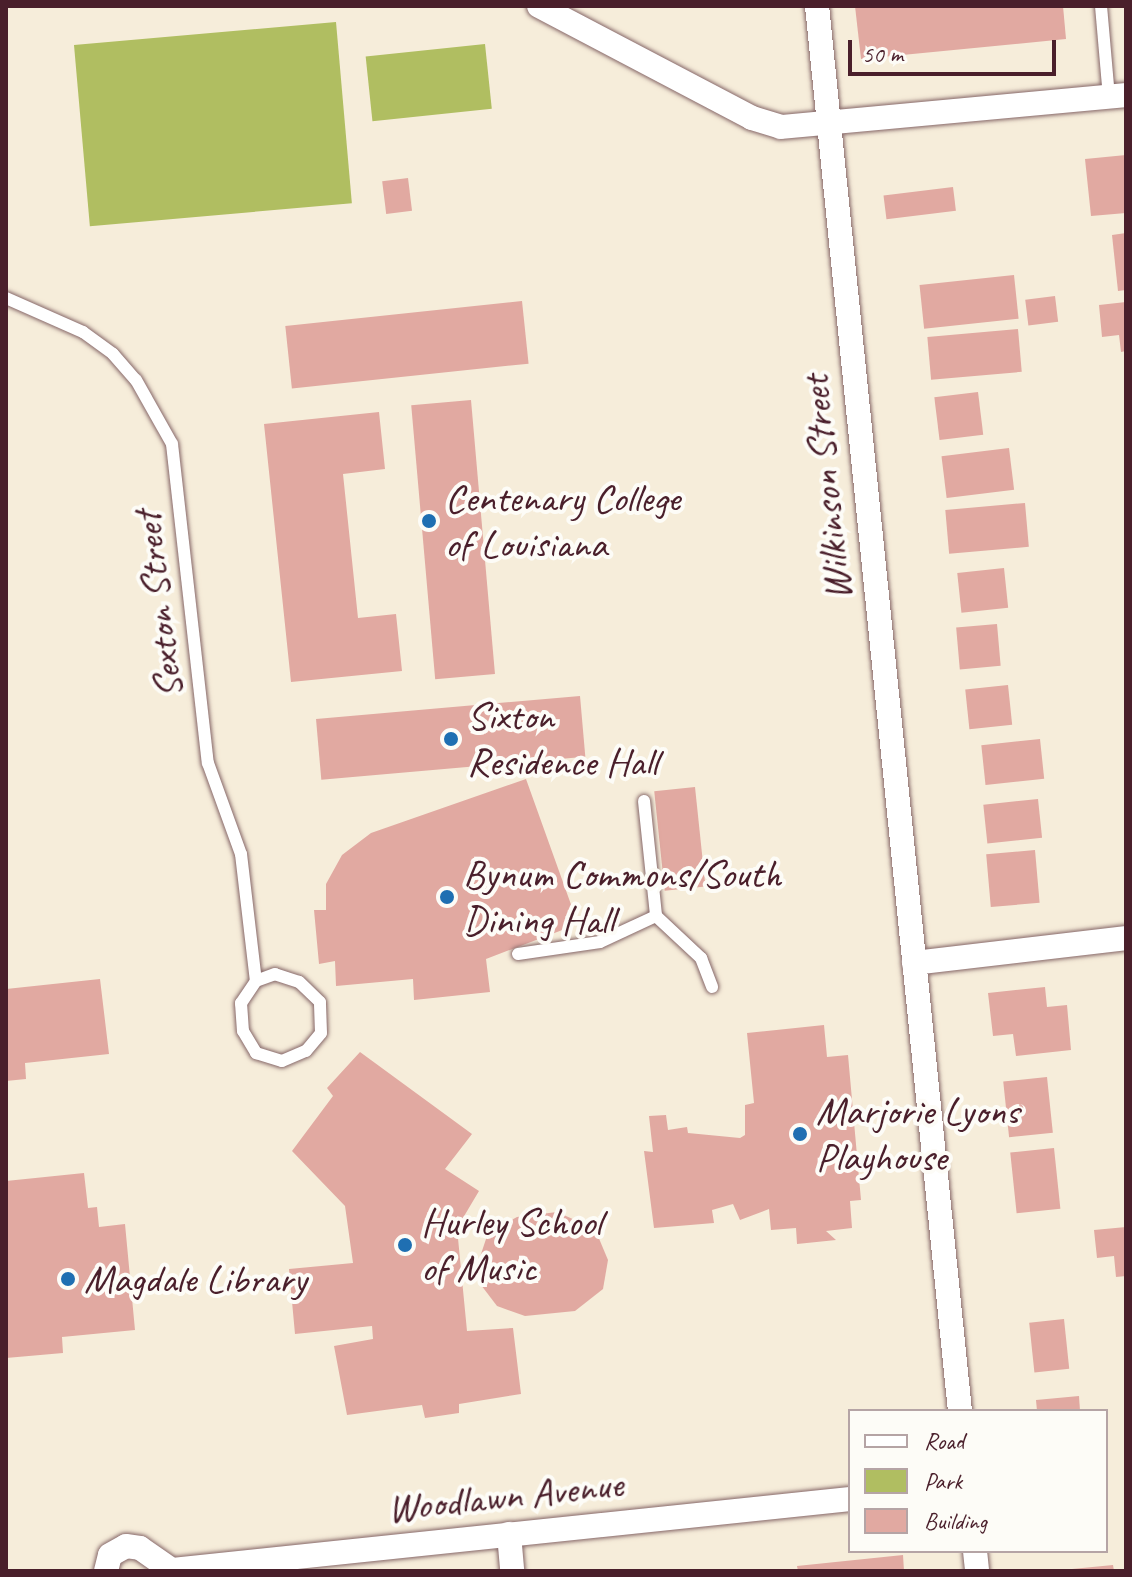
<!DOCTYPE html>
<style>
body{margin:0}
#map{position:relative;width:1132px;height:1577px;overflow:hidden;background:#f6edda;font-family:Caveat,sans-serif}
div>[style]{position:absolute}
.green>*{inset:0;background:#b0be61;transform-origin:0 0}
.building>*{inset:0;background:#e1a9a1;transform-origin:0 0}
.roads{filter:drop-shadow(0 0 2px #866768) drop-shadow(0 0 2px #866768)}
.service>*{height:12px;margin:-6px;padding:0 6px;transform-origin:6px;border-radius:6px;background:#fff}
.minor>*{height:24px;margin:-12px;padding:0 12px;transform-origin:12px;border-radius:12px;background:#fff}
.dots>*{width:22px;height:22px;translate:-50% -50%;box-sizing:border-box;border:4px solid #fdfcf7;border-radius:50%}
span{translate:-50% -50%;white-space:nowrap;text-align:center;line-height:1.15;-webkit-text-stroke:8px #fdfcf7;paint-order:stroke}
.street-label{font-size:40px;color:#4a1f2b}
.poi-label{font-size:40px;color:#4a1f2b}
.left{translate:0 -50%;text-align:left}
.frame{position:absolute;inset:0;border:8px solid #4a1f2b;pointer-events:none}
.legend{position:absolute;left:848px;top:1409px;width:260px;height:144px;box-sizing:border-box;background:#fdfcf7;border:2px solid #b5a4a5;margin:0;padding:10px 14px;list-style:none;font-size:24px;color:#4a1f2b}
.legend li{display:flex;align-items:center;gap:16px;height:40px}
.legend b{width:40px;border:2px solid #b5a4a5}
.scale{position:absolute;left:848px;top:40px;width:208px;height:36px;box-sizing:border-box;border:4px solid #4a1f2b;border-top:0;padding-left:10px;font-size:24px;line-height:28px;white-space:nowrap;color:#4a1f2b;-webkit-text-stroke:6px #fdfcf7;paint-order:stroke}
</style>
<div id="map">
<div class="green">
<div style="left:336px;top:22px;width:182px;height:263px;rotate:85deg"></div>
<div style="left:485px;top:44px;width:65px;height:120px;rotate:84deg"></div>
</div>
<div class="building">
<div style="clip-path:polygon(855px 6px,1063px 6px,1066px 39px,861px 59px)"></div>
<div style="clip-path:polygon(1126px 155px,1126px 213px,1091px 216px,1085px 159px)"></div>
<div style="left:408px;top:178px;width:33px;height:26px;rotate:83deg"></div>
<div style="left:953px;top:187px;width:24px;height:70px;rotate:83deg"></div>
<div style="clip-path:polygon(1126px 233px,1126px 290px,1118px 291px,1112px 235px)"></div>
<div style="left:1014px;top:275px;width:44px;height:95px;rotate:84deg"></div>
<div style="left:1055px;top:296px;width:26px;height:30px;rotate:83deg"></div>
<div style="left:522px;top:301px;width:63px;height:238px;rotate:84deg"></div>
<div style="clip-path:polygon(1126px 302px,1126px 351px,1121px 352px,1119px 335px,1102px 337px,1099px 305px)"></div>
<div style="left:1018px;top:329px;width:43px;height:91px;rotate:85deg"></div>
<div style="left:978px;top:392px;width:43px;height:44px;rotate:83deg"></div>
<div style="left:471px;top:400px;width:275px;height:60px;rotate:85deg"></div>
<div style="clip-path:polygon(379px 412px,385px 469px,343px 474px,358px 618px,396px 614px,402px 671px,291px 682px,264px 424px)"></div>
<div style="left:1009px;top:448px;width:42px;height:68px;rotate:83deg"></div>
<div style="left:1025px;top:503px;width:44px;height:80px;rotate:85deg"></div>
<div style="left:1004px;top:568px;width:40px;height:47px;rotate:84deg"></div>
<div style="left:997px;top:624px;width:42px;height:41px;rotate:85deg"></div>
<div style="left:1008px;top:685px;width:40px;height:43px;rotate:84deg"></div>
<div style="left:580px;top:696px;width:61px;height:265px;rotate:85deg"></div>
<div style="left:1040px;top:739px;width:40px;height:59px;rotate:84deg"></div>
<div style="clip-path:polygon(526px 779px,578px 924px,486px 959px,490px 992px,414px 1000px,413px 979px,336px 986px,335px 961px,319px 964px,314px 910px,326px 910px,326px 884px,342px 855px,371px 833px)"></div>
<div style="left:695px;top:787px;width:100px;height:41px;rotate:84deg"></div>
<div style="left:1038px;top:799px;width:39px;height:55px;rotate:84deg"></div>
<div style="left:1035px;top:850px;width:53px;height:49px;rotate:85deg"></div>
<div style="clip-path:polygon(100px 979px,109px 1054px,25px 1063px,26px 1079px,6px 1081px,6px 989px)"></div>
<div style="clip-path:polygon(1045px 987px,1047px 1007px,1067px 1005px,1071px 1050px,1016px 1056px,1013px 1034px,993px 1036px,988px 993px)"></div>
<div style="clip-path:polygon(824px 1025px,827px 1057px,848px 1055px,861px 1200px,850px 1201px,852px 1228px,826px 1231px,836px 1240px,797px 1244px,796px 1228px,771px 1230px,769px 1209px,740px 1220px,733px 1204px,712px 1210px,714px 1223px,654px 1228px,644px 1151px,653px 1152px,649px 1116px,666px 1115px,668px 1130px,687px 1127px,688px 1133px,740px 1138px,745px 1135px,745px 1105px,754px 1103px,747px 1033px)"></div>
<div style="clip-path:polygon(360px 1052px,472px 1134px,445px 1169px,479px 1191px,457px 1228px,467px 1331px,513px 1328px,521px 1394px,459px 1404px,459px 1413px,425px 1418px,422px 1405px,347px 1415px,334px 1346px,373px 1339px,372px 1326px,295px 1334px,289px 1269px,353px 1263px,345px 1206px,292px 1151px,333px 1096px,327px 1088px)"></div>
<div style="left:1047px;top:1077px;width:56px;height:44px;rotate:84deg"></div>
<div style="left:1054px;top:1148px;width:61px;height:44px;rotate:84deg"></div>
<div style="clip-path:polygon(84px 1173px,88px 1208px,97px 1207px,99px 1227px,125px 1224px,135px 1330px,62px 1337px,63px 1353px,6px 1358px,6px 1181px)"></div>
<div style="clip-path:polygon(557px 1212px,595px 1229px,608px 1260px,603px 1289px,575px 1311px,525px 1316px,497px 1306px,481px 1285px,479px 1260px,488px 1233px,517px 1217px)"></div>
<div style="clip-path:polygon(1126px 1227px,1126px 1276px,1116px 1277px,1114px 1256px,1097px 1258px,1094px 1230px)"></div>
<div style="left:1064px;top:1319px;width:50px;height:35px;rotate:84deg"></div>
<div style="clip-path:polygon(1079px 1396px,1080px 1411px,1037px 1411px,1036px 1400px)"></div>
<div style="clip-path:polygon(903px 1555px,904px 1571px,798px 1571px,797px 1566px)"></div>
<div style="clip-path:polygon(1113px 1565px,1114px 1571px,1072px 1571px,1072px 1569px)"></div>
</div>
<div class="roads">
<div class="service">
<div style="left:1101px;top:6px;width:91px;rotate:85deg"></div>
<div style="left:6px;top:298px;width:84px;rotate:23.8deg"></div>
<div style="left:83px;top:332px;width:37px;rotate:36deg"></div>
<div style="left:113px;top:354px;width:35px;rotate:49deg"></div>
<div style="left:136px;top:380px;width:73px;rotate:60.6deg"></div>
<div style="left:172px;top:444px;width:321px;rotate:83.6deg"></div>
<div style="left:208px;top:763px;width:97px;rotate:70.1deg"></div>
<div style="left:241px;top:854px;width:128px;rotate:83.3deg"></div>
<div style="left:256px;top:981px;width:27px;rotate:124deg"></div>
<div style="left:241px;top:1003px;width:28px;rotate:86deg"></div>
<div style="left:243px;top:1031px;width:26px;rotate:59deg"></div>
<div style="left:256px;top:1053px;width:27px;rotate:17deg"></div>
<div style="left:282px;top:1061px;width:26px;rotate:-23deg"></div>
<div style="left:306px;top:1051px;width:23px;rotate:-50deg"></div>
<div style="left:321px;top:1033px;width:31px;rotate:-92deg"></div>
<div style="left:320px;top:1002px;width:29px;rotate:-136deg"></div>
<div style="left:299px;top:982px;width:25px;rotate:-162deg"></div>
<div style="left:275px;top:974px;width:20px;rotate:160deg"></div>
<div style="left:644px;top:801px;width:116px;rotate:84deg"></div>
<div style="left:656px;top:916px;width:62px;rotate:43deg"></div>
<div style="left:701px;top:958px;width:31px;rotate:69deg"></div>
<div style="left:518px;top:954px;width:83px;rotate:-8.3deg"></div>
<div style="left:600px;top:942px;width:62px;rotate:-24.9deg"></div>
</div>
<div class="minor">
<div style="left:539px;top:6px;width:241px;rotate:27.7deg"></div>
<div style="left:752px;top:118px;width:30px;rotate:17deg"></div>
<div style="left:781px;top:127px;width:346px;rotate:-5.3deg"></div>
<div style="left:817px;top:6px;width:1412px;rotate:84.19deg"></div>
<div style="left:914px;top:963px;width:213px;rotate:-6.7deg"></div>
<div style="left:509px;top:1534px;width:37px;rotate:85deg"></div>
<div style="left:975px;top:1551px;width:20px;rotate:84deg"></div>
<div style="left:106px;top:1571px;width:16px;rotate:-76deg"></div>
<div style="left:110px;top:1555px;width:18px;rotate:-29deg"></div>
<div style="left:126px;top:1546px;width:14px;rotate:8deg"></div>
<div style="left:140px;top:1548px;width:33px;rotate:35deg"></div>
<div style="left:163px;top:1571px;width:691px;rotate:-5.98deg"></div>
</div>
</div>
<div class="dots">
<div style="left:429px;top:521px;background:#1f6fb2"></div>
<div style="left:451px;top:739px;background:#1f6fb2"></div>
<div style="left:447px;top:897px;background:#1f6fb2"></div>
<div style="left:800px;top:1134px;background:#1f6fb2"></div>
<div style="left:405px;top:1245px;background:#1f6fb2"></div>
<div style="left:68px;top:1279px;background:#1f6fb2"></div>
</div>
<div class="street-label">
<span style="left:826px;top:488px;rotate:-96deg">Wilkinson Street</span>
<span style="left:158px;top:605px;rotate:-97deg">Sexton Street</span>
<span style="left:505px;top:1496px;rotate:-6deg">Woodlawn Avenue</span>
</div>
<div class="poi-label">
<span class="left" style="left:445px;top:521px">Centenary College<br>of Louisiana</span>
<span class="left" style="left:467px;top:739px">Sixton<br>Residence Hall</span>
<span class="left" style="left:463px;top:897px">Bynum Commons/South<br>Dining Hall</span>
<span class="left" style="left:816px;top:1134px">Marjorie Lyons<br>Playhouse</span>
<span class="left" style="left:421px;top:1245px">Hurley School<br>of Music</span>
<span class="left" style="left:84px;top:1279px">Magdale Library</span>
</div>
<div class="frame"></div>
<ul class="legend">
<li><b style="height:10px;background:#fff"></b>Road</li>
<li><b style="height:22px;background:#b0be61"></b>Park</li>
<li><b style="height:22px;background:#e1a9a1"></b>Building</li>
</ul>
<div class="scale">50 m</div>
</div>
